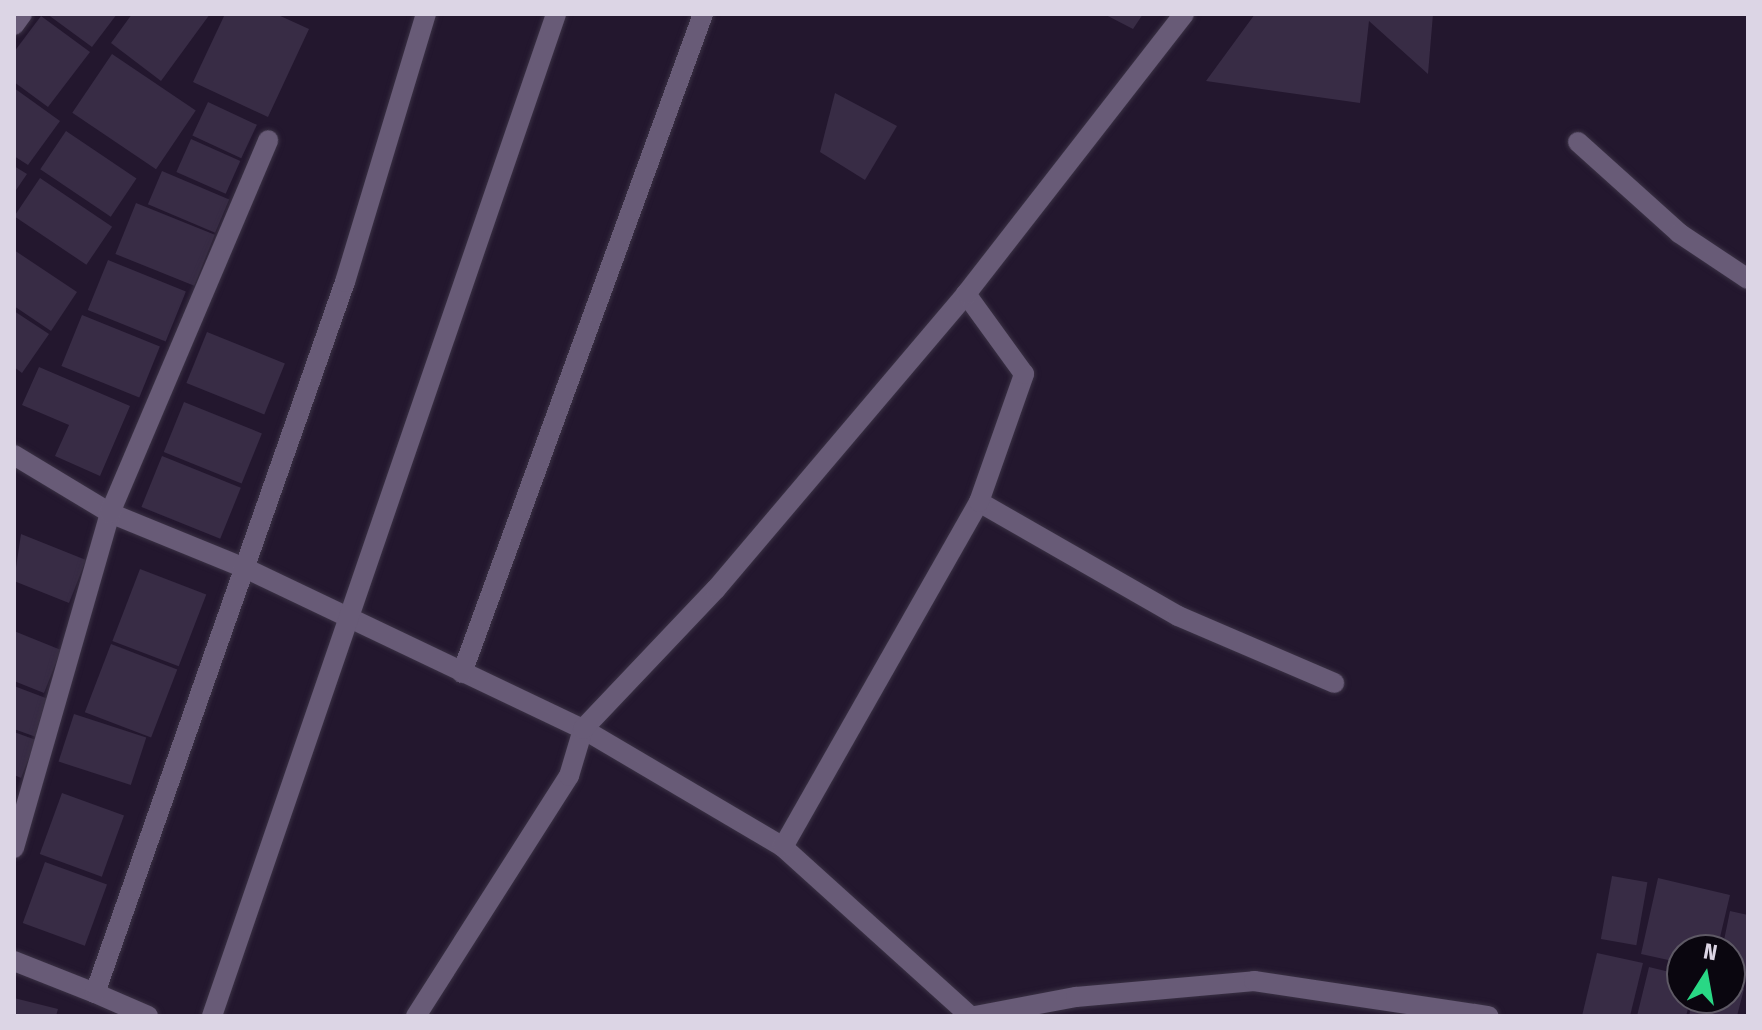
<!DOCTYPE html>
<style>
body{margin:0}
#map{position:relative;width:1762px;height:1030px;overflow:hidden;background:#23172e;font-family:"Fira Sans Condensed",sans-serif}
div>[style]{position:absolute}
.building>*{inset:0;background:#382c45;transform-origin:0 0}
.roads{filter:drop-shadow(0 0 2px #3a3144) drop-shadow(0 0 2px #3a3144)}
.minor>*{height:20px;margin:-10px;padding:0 10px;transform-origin:10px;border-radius:10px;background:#685b77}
span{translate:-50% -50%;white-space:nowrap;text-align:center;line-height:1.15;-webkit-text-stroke:7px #0a060f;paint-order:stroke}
.frame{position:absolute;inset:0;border:16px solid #dcd5e5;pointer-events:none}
.north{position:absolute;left:1666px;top:934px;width:80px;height:80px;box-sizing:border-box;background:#0a060f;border:2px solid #5e5965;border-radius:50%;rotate:11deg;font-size:22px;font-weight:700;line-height:32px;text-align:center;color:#dcd5e5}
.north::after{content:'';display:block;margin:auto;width:28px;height:36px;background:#29d885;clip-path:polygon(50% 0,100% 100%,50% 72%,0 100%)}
</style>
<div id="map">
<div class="building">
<div style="clip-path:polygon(47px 14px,117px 14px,92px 47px)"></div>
<div style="clip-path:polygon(132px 14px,210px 14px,161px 81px,111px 43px)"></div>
<div style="clip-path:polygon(225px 14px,276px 14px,309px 29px,268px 117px,193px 82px)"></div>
<div style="clip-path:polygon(1104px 14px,1143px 14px,1133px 29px)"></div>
<div style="clip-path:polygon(1255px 14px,1433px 14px,1428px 74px,1369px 21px,1360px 103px,1206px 81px)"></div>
<div style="clip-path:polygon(41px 16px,90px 52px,48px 107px,14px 82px,14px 52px)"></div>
<div style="left:112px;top:54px;width:101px;height:71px;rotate:34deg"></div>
<div style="clip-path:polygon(14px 88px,60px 121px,28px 165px,14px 156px)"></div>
<div style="clip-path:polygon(835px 93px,897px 126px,865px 180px,820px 152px)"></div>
<div style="left:208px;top:102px;width:54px;height:37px;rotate:25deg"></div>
<div style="left:66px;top:131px;width:85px;height:46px;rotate:34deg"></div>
<div style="left:191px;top:139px;width:54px;height:36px;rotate:24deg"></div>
<div style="clip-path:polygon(14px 166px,27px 174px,14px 193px)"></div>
<div style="left:162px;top:171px;width:73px;height:36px;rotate:23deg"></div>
<div style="left:40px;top:178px;width:87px;height:46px;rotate:34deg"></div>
<div style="left:136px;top:203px;width:85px;height:55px;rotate:22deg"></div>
<div style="clip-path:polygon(14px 250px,77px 292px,51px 331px,14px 306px)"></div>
<div style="left:108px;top:260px;width:84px;height:54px;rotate:22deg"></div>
<div style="clip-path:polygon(14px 311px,49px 334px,22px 373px,14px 367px)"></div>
<div style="left:82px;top:315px;width:84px;height:55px;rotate:22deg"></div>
<div style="left:207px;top:332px;width:84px;height:55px;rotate:22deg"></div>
<div style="clip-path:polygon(39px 367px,130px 406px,100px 476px,55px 456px,69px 425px,22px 405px)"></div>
<div style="left:184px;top:402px;width:84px;height:54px;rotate:22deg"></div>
<div style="left:162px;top:456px;width:85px;height:55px;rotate:22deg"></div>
<div style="clip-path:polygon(21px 534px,86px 560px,69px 603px,14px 581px)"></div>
<div style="left:140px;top:569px;width:71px;height:77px;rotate:21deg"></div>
<div style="clip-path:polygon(14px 631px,61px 650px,44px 693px,14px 681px)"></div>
<div style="left:111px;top:644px;width:71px;height:73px;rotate:21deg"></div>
<div style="clip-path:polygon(14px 686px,51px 700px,36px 737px,14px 729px)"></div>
<div style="left:74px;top:714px;width:76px;height:50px;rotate:18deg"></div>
<div style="clip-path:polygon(14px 732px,36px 740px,21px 778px,14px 775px)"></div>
<div style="left:62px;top:793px;width:66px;height:65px;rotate:20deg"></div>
<div style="left:45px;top:862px;width:66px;height:65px;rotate:20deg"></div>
<div style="left:1612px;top:876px;width:36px;height:64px;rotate:10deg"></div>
<div style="clip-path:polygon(1658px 878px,1730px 895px,1717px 950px,1682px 950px,1682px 963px,1641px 954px)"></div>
<div style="clip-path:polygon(1730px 911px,1748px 915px,1748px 975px,1730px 972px,1730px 950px,1722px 950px)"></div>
<div style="clip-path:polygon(1597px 953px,1643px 963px,1630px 1016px,1582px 1016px)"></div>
<div style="clip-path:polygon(1649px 967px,1682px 975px,1682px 998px,1691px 998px,1686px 1016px,1637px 1016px)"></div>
<div style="clip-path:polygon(1730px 986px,1744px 989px,1737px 1016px,1689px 1016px,1693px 998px,1730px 998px)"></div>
<div style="clip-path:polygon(14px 998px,58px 1009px,56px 1016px,14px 1016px)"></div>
</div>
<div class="roads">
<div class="minor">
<div style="left:14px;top:25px;width:14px;rotate:-54deg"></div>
<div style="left:1578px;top:142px;width:136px;rotate:42deg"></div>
<div style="left:1679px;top:233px;width:83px;rotate:33.7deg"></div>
<div style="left:14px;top:455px;width:112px;rotate:31.1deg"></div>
<div style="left:110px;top:513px;width:146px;rotate:22.2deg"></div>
<div style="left:245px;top:568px;width:374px;rotate:25.5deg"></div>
<div style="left:583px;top:729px;width:232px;rotate:30.5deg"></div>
<div style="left:783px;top:847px;width:252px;rotate:42.1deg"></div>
<div style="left:979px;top:502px;width:229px;rotate:29.8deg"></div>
<div style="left:1178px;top:616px;width:170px;rotate:23.2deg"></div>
<div style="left:462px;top:673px;width:702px;rotate:-69.91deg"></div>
<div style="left:783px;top:847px;width:397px;rotate:-60.4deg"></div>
<div style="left:979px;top:502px;width:136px;rotate:-70.6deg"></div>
<div style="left:1024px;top:374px;width:99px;rotate:-125.9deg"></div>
<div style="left:14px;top:848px;width:348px;rotate:-74deg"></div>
<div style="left:110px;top:513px;width:405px;rotate:-67deg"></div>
<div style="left:14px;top:961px;width:87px;rotate:21.6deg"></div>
<div style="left:148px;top:1016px;width:58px;rotate:-156.5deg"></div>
<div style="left:95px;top:993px;width:754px;rotate:-70.63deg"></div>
<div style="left:345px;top:282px;width:280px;rotate:-73.2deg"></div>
<div style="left:212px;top:1016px;width:1059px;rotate:-71.05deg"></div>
<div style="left:416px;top:1016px;width:285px;rotate:-57.5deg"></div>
<div style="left:569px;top:776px;width:49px;rotate:-73.4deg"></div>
<div style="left:583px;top:729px;width:193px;rotate:-46.5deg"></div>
<div style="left:716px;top:589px;width:387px;rotate:-49.7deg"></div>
<div style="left:966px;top:294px;width:355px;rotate:-52.1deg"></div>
<div style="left:975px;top:1016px;width:103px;rotate:-10.7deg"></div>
<div style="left:1076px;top:997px;width:179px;rotate:-5.1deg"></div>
<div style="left:1254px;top:981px;width:237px;rotate:8.5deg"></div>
</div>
</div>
<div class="frame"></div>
<div class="north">N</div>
</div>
